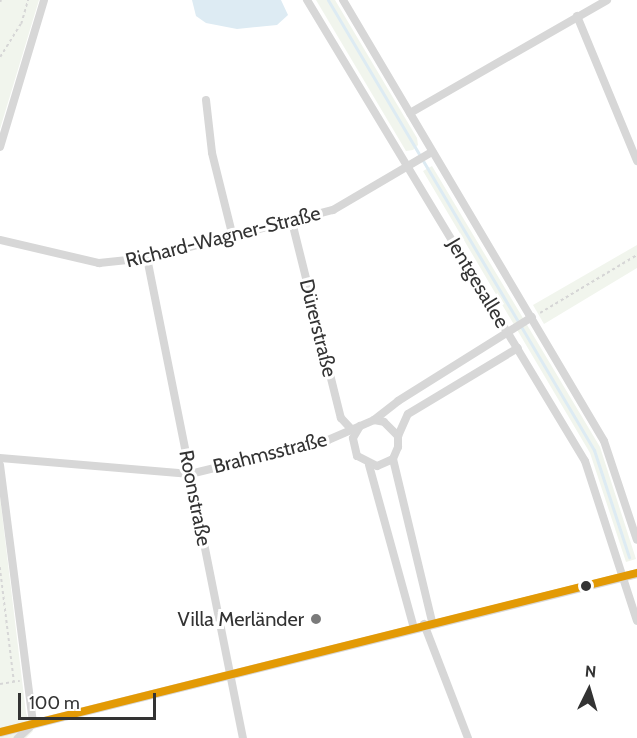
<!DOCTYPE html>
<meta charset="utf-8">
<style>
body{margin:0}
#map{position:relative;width:637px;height:738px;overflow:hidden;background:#fff;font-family:Cabin,sans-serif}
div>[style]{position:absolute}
.green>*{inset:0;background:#f1f5ed}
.water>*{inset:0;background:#ddebf3}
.stream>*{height:3px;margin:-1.5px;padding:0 1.5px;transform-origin:1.5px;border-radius:1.5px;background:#ddebf3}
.path>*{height:1.5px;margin-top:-0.75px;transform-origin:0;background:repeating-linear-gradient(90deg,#d6d6d6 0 3px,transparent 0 6px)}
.minor>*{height:8px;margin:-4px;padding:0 4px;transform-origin:4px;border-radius:4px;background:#d7d7d7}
.tertiary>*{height:9px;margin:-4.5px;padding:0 4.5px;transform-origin:4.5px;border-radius:4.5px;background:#d7d7d7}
.bus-1>*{height:8px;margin:-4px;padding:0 4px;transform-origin:4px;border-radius:4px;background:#e39a05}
.dots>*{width:16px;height:16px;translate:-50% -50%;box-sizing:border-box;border:3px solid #fff;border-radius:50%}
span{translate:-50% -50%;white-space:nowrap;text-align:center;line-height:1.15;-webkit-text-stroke:6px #fff;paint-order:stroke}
.street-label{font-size:20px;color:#333}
.poi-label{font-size:20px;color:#333}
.right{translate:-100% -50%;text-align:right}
.north{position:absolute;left:559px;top:660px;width:60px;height:60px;-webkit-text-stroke:4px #fff;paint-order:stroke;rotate:5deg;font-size:16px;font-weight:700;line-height:24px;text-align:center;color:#333}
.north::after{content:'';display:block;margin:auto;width:21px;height:27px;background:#333;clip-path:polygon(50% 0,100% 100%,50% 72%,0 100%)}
.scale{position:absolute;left:18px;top:693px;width:138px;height:27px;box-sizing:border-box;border:3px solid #333;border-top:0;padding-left:8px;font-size:18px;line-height:21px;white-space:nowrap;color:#333;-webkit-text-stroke:4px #fff;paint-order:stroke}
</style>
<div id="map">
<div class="green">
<div style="clip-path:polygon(0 0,39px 0,0 129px)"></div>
<div style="clip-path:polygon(316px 0,335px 0,417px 138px,418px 145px,413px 150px,406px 151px)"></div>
<div style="clip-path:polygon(432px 166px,600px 447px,636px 559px,626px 562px,590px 453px,423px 171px)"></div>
<div style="clip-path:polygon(637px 245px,637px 268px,544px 324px,533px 305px)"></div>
<div style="clip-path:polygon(0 497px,26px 713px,33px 731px,26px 738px,0 738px)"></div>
</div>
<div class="water">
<div style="clip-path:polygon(192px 0,281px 0,288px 15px,277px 25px,237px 29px,206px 23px,196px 16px)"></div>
</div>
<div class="stream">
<div style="left:328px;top:0;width:523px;rotate:59.41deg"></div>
<div style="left:594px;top:450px;width:113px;rotate:71.9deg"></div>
</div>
<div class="path">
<div style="left:0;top:2px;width:2px;rotate:-63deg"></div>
<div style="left:0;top:57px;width:39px;rotate:-58deg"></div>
<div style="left:21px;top:24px;width:25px;rotate:-74deg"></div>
<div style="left:540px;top:313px;width:113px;rotate:-30.9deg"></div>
<div style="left:0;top:567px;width:115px;rotate:83deg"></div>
<div style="left:0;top:684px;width:20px;rotate:-9deg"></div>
</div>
<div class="minor">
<div style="left:307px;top:0;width:538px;rotate:58.91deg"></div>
<div style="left:585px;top:461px;width:168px;rotate:72deg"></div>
<div style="left:343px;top:0;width:512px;rotate:59.38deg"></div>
<div style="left:604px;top:441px;width:104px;rotate:71.6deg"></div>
<div style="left:577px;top:16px;width:157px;rotate:67.5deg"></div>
<div style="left:206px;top:100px;width:53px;rotate:83.5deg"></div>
<div style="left:212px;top:153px;width:87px;rotate:76deg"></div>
<div style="left:410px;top:113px;width:227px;rotate:-29.8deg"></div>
<div style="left:0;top:147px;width:153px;rotate:-73.3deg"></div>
<div style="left:292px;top:222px;width:202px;rotate:76deg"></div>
<div style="left:341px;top:418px;width:16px;rotate:47deg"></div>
<div style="left:0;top:240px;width:102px;rotate:13.1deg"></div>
<div style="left:99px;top:263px;width:48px;rotate:-5.9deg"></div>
<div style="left:147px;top:258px;width:192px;rotate:-14.5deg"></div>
<div style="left:333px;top:210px;width:115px;rotate:-30.4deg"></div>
<div style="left:147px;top:258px;width:490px;rotate:78.7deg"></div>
<div style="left:374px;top:420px;width:31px;rotate:-38deg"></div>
<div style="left:398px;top:401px;width:158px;rotate:-32.1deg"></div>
<div style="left:398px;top:436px;width:24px;rotate:-66deg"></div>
<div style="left:408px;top:414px;width:128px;rotate:-31deg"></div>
<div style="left:0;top:458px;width:191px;rotate:4.8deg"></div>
<div style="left:190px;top:474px;width:142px;rotate:-13.8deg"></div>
<div style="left:328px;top:440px;width:50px;rotate:-23.5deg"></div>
<div style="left:374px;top:420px;width:10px;rotate:11deg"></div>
<div style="left:384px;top:422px;width:20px;rotate:45deg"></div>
<div style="left:398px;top:436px;width:11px;rotate:90deg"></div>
<div style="left:398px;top:447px;width:13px;rotate:113deg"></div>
<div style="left:393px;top:459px;width:17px;rotate:156deg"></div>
<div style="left:377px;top:466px;width:22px;rotate:-153deg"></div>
<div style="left:357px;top:456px;width:18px;rotate:-103deg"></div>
<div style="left:353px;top:438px;width:14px;rotate:-60deg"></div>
<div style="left:393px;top:459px;width:168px;rotate:76.5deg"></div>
<div style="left:0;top:465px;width:261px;rotate:82.7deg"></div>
<div style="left:33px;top:724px;width:21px;rotate:137deg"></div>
<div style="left:369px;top:465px;width:169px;rotate:74.6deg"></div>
<div style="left:424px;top:624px;width:122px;rotate:68.9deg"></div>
</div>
<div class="tertiary">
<div style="left:0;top:732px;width:657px;rotate:-14.02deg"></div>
</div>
<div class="bus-1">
<div style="left:0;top:732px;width:657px;rotate:-14.02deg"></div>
</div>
<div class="dots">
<div style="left:586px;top:586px;background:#333"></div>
<div style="left:316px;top:619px;background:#7a7a7a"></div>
</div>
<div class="street-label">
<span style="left:223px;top:237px;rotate:-14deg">Richard-Wagner-Straße</span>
<span style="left:478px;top:283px;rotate:59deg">Jentgesallee</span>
<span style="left:318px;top:328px;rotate:76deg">Dürerstraße</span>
<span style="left:270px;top:453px;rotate:-14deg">Brahmsstraße</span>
<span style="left:195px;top:498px;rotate:79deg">Roonstraße</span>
</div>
<div class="poi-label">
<span class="right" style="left:304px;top:619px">Villa Merländer</span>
</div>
<div class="north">N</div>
<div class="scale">100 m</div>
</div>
